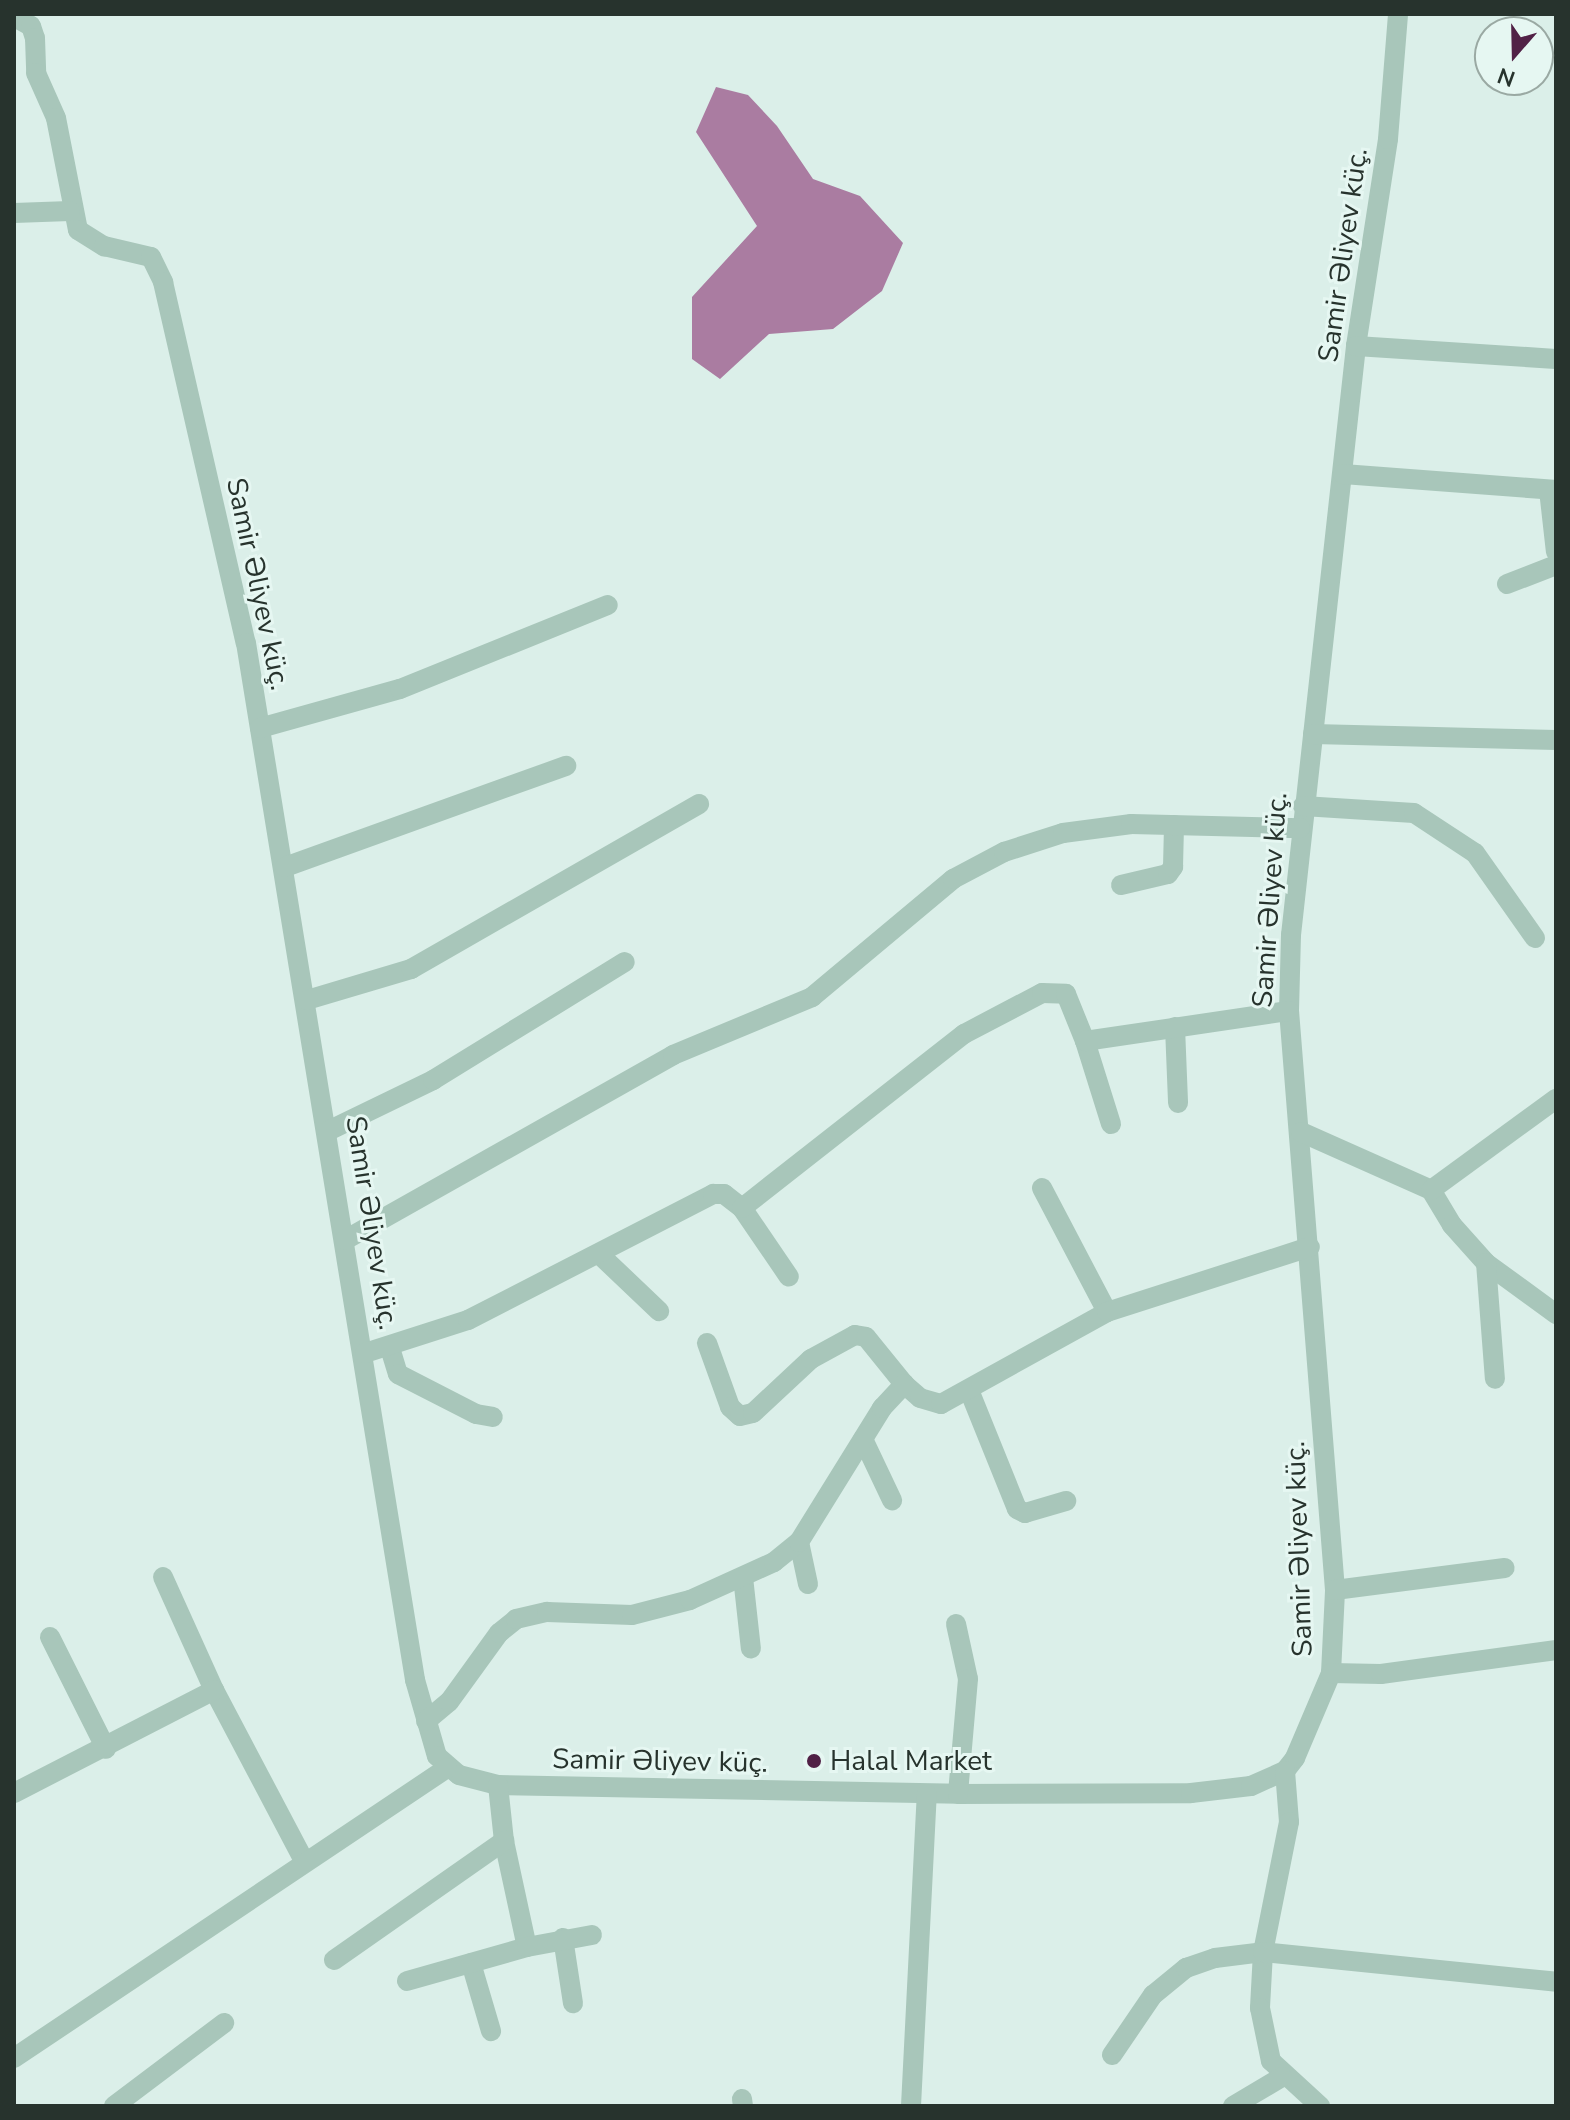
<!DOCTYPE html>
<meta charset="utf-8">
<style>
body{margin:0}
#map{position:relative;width:1570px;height:2120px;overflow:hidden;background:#dbefe9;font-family:"Nunito Sans",sans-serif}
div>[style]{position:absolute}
.water>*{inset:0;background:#aa7ca1}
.minor>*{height:20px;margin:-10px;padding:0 10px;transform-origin:10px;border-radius:10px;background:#a8c6ba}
.dots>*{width:22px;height:22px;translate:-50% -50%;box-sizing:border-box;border:4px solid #e6f7f2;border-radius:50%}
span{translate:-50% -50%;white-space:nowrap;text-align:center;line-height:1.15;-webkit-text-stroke:6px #e6f7f2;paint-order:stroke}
.street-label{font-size:28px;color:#27332d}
.poi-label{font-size:28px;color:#27332d}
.left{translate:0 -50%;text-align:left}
.frame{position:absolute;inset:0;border:16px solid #27332d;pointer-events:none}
.north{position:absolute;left:1474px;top:16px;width:80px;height:80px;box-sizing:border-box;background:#e6f7f2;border:2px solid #9aa9a3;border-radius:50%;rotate:200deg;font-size:22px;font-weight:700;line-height:32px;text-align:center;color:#27332d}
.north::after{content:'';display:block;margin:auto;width:28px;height:36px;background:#512146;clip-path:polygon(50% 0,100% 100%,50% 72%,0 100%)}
</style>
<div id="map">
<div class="water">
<div style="clip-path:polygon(716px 87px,748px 95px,777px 126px,813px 179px,860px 196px,903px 243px,882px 291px,833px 329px,769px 334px,720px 379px,692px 359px,692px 297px,757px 226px,696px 132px)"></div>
</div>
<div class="minor">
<div style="left:14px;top:17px;width:19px;rotate:28deg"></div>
<div style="left:31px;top:26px;width:13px;rotate:72deg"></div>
<div style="left:35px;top:38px;width:35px;rotate:88deg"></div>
<div style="left:36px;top:73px;width:49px;rotate:66deg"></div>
<div style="left:56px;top:118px;width:114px;rotate:78.9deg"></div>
<div style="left:78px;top:230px;width:31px;rotate:32deg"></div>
<div style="left:104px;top:246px;width:48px;rotate:13.2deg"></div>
<div style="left:151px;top:257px;width:28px;rotate:64deg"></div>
<div style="left:163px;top:282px;width:370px;rotate:77.1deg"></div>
<div style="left:246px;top:643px;width:1051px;rotate:80.74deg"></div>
<div style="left:415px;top:1680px;width:79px;rotate:73.9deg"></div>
<div style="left:437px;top:1756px;width:29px;rotate:41deg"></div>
<div style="left:459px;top:1775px;width:40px;rotate:14.4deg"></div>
<div style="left:498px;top:1785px;width:460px;rotate:1.1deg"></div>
<div style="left:958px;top:1794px;width:233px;rotate:-0.2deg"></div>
<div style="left:1191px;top:1793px;width:60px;rotate:-6.7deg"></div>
<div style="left:1251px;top:1786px;width:37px;rotate:-24deg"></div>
<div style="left:1285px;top:1771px;width:16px;rotate:-52deg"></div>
<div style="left:1295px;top:1758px;width:92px;rotate:-67deg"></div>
<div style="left:1331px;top:1673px;width:83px;rotate:-87.2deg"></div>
<div style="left:1335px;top:1590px;width:581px;rotate:-94.54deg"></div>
<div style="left:1289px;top:1011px;width:76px;rotate:-88.5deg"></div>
<div style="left:1291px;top:935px;width:593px;rotate:-83.7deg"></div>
<div style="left:1356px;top:346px;width:209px;rotate:-81.2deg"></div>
<div style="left:1388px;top:139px;width:125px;rotate:-85.4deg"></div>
<div style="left:14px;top:213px;width:56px;rotate:-2deg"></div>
<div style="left:1356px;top:346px;width:200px;rotate:3.7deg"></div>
<div style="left:1343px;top:474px;width:214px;rotate:4.3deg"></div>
<div style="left:1549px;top:490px;width:62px;rotate:83.6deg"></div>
<div style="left:1507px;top:584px;width:53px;rotate:-21.2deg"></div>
<div style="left:260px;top:728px;width:145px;rotate:-15.6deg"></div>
<div style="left:400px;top:689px;width:224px;rotate:-22deg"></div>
<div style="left:1313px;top:734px;width:243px;rotate:1.4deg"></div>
<div style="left:1303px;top:806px;width:111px;rotate:3.6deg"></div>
<div style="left:1414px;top:813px;width:73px;rotate:33.3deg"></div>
<div style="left:1475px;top:853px;width:104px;rotate:54.8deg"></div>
<div style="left:285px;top:867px;width:299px;rotate:-19.8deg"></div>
<div style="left:1121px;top:885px;width:48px;rotate:-13.2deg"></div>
<div style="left:1168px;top:874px;width:9px;rotate:-54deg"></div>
<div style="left:1173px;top:867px;width:42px;rotate:-88.6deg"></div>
<div style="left:307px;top:1000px;width:109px;rotate:-16.6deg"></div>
<div style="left:411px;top:969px;width:332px;rotate:-29.8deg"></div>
<div style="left:1175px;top:1027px;width:76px;rotate:87.7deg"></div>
<div style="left:1085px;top:1041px;width:87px;rotate:72.6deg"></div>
<div style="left:328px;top:1131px;width:117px;rotate:-25.9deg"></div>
<div style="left:433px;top:1080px;width:225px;rotate:-31.6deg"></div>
<div style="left:1301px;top:1132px;width:142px;rotate:24deg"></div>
<div style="left:1431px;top:1190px;width:41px;rotate:59deg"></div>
<div style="left:1452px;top:1225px;width:51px;rotate:48.2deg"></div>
<div style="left:1486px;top:1263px;width:87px;rotate:36.1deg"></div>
<div style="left:1042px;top:1188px;width:140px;rotate:62.3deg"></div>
<div style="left:1431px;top:1190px;width:155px;rotate:-36.1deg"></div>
<div style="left:742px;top:1208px;width:83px;rotate:55.7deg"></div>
<div style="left:345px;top:1240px;width:377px;rotate:-29.4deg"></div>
<div style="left:673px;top:1055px;width:151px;rotate:-22.6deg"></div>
<div style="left:812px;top:997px;width:184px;rotate:-39.9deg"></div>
<div style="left:953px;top:879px;width:58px;rotate:-27.9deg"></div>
<div style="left:1004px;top:852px;width:62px;rotate:-17.9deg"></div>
<div style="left:1063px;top:833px;width:69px;rotate:-7.5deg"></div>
<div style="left:1131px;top:824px;width:169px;rotate:1.4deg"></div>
<div style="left:599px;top:1254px;width:83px;rotate:43.5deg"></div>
<div style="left:1486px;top:1263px;width:116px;rotate:85.6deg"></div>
<div style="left:707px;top:1343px;width:68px;rotate:70.2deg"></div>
<div style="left:730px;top:1407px;width:13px;rotate:42deg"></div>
<div style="left:740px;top:1416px;width:13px;rotate:-13deg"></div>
<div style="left:753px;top:1413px;width:79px;rotate:-43deg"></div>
<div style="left:811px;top:1359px;width:50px;rotate:-28.6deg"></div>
<div style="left:855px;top:1335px;width:11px;rotate:10deg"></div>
<div style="left:866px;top:1337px;width:60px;rotate:51deg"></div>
<div style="left:390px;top:1348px;width:27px;rotate:73deg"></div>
<div style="left:398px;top:1374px;width:88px;rotate:27.1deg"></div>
<div style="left:476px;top:1414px;width:17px;rotate:10deg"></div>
<div style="left:365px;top:1353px;width:108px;rotate:-17.8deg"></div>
<div style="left:468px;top:1320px;width:276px;rotate:-27.2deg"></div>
<div style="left:713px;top:1194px;width:11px"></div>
<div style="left:724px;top:1194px;width:23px;rotate:38deg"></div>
<div style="left:742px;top:1208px;width:282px;rotate:-38.1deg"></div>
<div style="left:964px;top:1034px;width:88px;rotate:-27.7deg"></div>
<div style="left:1042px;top:993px;width:24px;rotate:2deg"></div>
<div style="left:1066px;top:994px;width:51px;rotate:68deg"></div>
<div style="left:1085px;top:1041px;width:206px;rotate:-8.4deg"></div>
<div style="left:969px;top:1390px;width:128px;rotate:68deg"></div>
<div style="left:1017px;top:1509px;width:9px;rotate:27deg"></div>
<div style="left:1025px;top:1513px;width:43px;rotate:-16.3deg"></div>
<div style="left:863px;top:1439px;width:68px;rotate:64.6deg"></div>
<div style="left:799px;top:1542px;width:43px;rotate:77.9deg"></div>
<div style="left:163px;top:1577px;width:124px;rotate:65.7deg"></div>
<div style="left:214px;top:1690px;width:193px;rotate:62.2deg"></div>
<div style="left:743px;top:1577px;width:72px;rotate:83.7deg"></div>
<div style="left:1335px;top:1590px;width:171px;rotate:-7.4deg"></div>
<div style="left:956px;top:1624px;width:56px;rotate:77.7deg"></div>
<div style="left:968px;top:1679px;width:115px;rotate:95deg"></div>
<div style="left:50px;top:1637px;width:125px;rotate:63.4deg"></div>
<div style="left:1331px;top:1673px;width:50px;rotate:1.1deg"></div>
<div style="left:1381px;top:1674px;width:177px;rotate:-7.8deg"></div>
<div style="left:426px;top:1721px;width:30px;rotate:-40deg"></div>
<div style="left:449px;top:1702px;width:85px;rotate:-54.1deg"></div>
<div style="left:499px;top:1633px;width:22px;rotate:-39deg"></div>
<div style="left:516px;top:1619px;width:32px;rotate:-13deg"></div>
<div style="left:547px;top:1612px;width:85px;rotate:2deg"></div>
<div style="left:632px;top:1615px;width:60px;rotate:-14.5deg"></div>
<div style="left:690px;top:1600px;width:92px;rotate:-24.3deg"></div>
<div style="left:774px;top:1562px;width:32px;rotate:-39deg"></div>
<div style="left:799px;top:1542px;width:158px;rotate:-58.2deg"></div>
<div style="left:882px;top:1408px;width:33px;rotate:-47deg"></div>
<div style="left:904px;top:1384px;width:21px;rotate:41deg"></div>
<div style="left:920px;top:1398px;width:22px;rotate:16deg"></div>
<div style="left:941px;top:1404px;width:190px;rotate:-29deg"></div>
<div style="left:1107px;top:1312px;width:213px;rotate:-17.8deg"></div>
<div style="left:1285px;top:1771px;width:51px;rotate:85.5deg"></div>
<div style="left:1289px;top:1822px;width:133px;rotate:101.3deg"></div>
<div style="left:1263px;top:1952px;width:56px;rotate:93.1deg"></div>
<div style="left:1260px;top:2008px;width:54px;rotate:78.3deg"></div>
<div style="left:1271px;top:2061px;width:67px;rotate:42.6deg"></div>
<div style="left:498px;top:1785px;width:56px;rotate:83.9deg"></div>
<div style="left:504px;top:1841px;width:108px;rotate:77.8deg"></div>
<div style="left:14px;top:1793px;width:225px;rotate:-27.2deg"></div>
<div style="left:563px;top:1938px;width:66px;rotate:81.3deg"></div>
<div style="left:334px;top:1960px;width:208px;rotate:-35deg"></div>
<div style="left:471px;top:1963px;width:71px;rotate:73.6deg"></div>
<div style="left:407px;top:1981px;width:125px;rotate:-15.8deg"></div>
<div style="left:527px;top:1947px;width:66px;rotate:-10.5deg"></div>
<div style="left:1112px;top:2055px;width:73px;rotate:-55.7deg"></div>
<div style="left:1153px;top:1995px;width:43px;rotate:-39.3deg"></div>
<div style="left:1186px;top:1968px;width:31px;rotate:-19deg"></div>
<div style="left:1215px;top:1958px;width:48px;rotate:-7.1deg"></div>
<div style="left:1263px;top:1952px;width:295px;rotate:5.8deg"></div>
<div style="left:14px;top:2058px;width:521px;rotate:-33.81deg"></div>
<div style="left:742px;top:2099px;width:7px;rotate:82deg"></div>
<div style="left:114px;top:2106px;width:138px;rotate:-37deg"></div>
<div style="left:911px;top:2106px;width:312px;rotate:-87.1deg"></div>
<div style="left:1233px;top:2106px;width:57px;rotate:-30.6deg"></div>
</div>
<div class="dots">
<div style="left:814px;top:1761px;background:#512146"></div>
</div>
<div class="street-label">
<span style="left:1343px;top:255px;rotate:-82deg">Samir Əliyev küç.</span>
<span style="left:258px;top:584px;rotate:78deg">Samir Əliyev küç.</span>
<span style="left:1270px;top:900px;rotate:-86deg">Samir Əliyev küç.</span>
<span style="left:372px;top:1223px;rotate:81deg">Samir Əliyev küç.</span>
<span style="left:1299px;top:1549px;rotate:-92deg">Samir Əliyev küç.</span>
<span style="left:660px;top:1761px;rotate:1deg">Samir Əliyev küç.</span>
</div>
<div class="poi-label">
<span class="left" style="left:830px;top:1761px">Halal Market</span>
</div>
<div class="frame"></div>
<div class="north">N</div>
</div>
